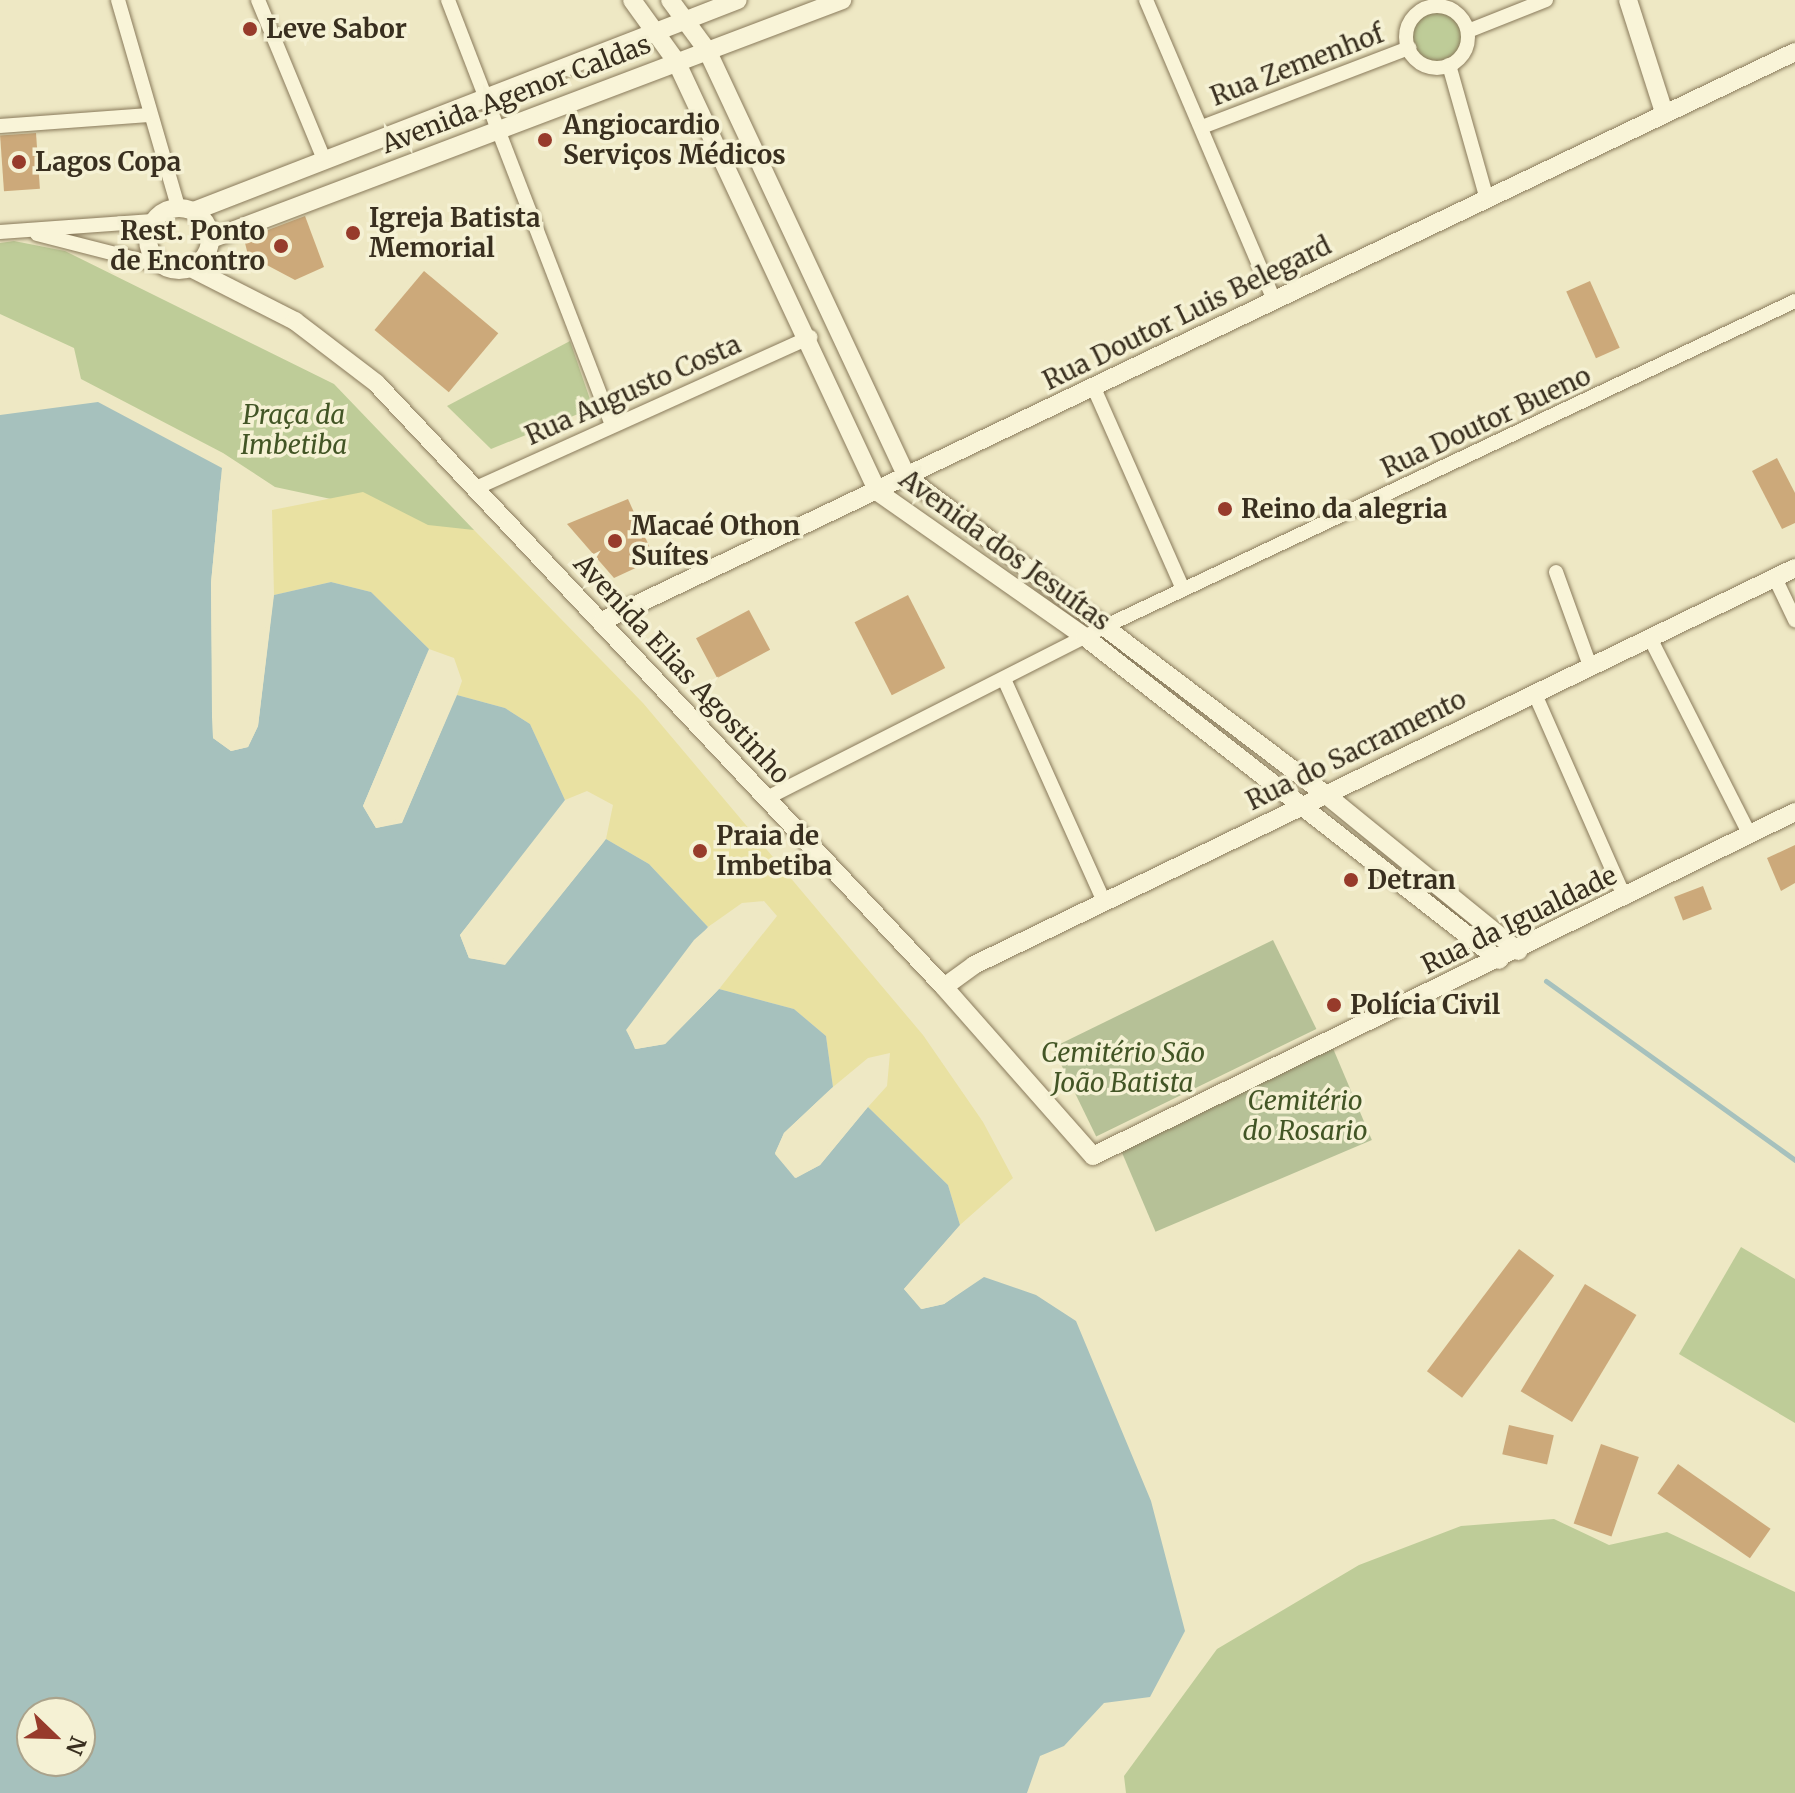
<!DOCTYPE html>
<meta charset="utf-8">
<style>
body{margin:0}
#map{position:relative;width:1795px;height:1793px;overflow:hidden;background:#eee8c4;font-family:Merriweather,serif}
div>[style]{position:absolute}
.green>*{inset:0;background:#becc98}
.round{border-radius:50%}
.sand>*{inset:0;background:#e9e1a2}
.cemetery>*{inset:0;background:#b6c197;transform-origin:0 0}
.water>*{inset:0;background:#a6c1bd}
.pier>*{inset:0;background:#eee8c4}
.stream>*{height:5px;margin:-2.5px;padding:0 2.5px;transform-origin:2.5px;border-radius:2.5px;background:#a6c1bd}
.building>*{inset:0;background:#cca97a;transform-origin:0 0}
.roads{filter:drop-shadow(0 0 2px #897a5b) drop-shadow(0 0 2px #897a5b)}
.minor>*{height:14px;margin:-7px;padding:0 7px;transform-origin:7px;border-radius:7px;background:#f9f4d8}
.minor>.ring{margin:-7px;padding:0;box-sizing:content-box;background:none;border:14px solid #f9f4d8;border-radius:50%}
.tertiary>*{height:18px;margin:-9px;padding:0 9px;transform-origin:9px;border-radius:9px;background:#f9f4d8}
.tertiary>.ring{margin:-9px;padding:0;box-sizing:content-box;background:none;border:18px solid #f9f4d8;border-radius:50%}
.dots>*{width:22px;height:22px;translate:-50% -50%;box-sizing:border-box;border:4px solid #f5f1d4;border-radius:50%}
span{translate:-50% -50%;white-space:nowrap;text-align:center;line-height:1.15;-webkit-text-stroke:7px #f5f1d4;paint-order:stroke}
.poi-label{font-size:26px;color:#392f1f;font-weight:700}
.left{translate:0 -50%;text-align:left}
.right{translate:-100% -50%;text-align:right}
.street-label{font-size:26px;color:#392f1f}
.park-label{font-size:26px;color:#425525;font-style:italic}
.north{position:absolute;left:16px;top:1697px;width:80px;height:80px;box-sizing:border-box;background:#f5f1d4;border:2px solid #aaa38c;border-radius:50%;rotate:113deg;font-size:22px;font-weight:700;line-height:32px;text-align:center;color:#392f1f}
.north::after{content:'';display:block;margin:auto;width:28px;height:36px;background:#973b2b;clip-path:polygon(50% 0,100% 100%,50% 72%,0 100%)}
</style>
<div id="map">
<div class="green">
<div class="round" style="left:1411px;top:11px;width:52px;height:52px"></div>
<div style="clip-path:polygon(14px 241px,65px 251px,334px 384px,474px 530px,457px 541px,345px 502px,275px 487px,223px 453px,81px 379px,74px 348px,0 314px,0 243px)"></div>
<div style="clip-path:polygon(570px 341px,593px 408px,491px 449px,447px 406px)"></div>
<div style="clip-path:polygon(1741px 1247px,1795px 1279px,1795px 1423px,1679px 1354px)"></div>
<div style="clip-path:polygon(1554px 1519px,1609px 1545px,1667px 1532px,1795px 1592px,1795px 1793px,1126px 1793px,1124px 1776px,1217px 1649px,1359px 1565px,1461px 1526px)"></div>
</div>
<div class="sand">
<div style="clip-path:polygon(363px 492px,428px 525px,474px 530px,643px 703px,923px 1035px,983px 1122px,1013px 1178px,960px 1225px,948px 1185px,868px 1107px,887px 1086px,890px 1053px,868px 1058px,833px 1087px,826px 1036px,794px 1009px,719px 989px,777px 916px,764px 901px,742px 903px,708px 927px,649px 864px,606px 839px,613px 805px,587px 791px,565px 800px,530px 724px,505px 708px,457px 695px,462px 681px,454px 658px,429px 649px,371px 592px,331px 582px,274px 595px,272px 510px)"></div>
</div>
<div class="cemetery">
<div style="left:1273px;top:940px;width:99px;height:245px;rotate:64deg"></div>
<div style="left:1332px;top:1046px;width:102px;height:235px;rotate:67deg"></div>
</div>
<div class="water">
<div style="clip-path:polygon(evenodd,98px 402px,222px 468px,211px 583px,213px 738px,231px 751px,248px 747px,258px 726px,274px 595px,331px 582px,371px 592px,429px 649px,363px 806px,376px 828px,402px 822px,457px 695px,505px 708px,530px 724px,565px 800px,460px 935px,469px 958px,505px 964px,606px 839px,649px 864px,708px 927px,627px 1030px,635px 1049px,665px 1044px,719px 989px,794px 1009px,826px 1036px,833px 1087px,784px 1133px,775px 1154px,795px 1178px,820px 1165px,868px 1107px,948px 1185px,960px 1225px,904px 1289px,921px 1309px,944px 1304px,984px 1277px,1036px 1295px,1076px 1321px,1151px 1501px,1185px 1631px,1150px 1697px,1104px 1703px,1064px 1746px,1040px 1756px,1027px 1793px,0 1793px,0 415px,98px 402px,32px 1713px,80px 1713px,80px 1761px,32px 1761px,32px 1713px)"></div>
</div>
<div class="pier">
<div style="clip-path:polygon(222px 468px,215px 583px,216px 717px,217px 736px,232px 747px,245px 743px,254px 725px,259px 658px,274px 591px,258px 726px,248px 747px,231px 751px,213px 738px,212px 717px,211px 583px)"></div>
<div style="clip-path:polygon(429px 649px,367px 806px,378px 823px,399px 819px,458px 691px,402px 823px,376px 828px,363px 806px)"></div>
<div style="clip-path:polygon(569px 798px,465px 936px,472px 954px,503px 960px,566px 880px,606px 839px,505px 965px,469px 958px,460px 935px)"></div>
<div style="clip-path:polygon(712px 924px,631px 1031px,638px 1045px,663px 1040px,722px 986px,665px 1044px,636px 1049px,626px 1030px,694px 940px)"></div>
<div style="clip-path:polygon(836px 1084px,787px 1135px,780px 1153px,797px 1173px,817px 1162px,865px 1104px,870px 1104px,820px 1165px,796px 1178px,775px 1153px,784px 1133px)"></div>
<div style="clip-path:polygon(963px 1222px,909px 1289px,923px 1305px,942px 1300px,986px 1274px,944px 1304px,922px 1309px,904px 1289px)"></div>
</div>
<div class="stream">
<div style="left:1546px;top:981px;width:307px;rotate:35.7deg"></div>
</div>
<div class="building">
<div style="left:36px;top:133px;width:56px;height:36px;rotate:86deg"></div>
<div style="clip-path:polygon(305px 216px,324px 267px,295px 280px,248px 255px,244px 239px)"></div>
<div style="left:424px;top:271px;width:97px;height:77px;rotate:40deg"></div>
<div style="left:1590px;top:281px;width:73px;height:26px;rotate:66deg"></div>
<div style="clip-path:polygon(1777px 458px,1795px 493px,1795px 523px,1782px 529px,1752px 471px)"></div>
<div style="clip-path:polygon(628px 499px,655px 559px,614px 578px,567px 524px)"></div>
<div style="left:908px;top:595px;width:82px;height:60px;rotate:63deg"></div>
<div style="left:749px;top:610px;width:45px;height:60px;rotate:62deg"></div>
<div style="clip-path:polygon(1795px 845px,1795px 883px,1781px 891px,1767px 858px)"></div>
<div style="left:1703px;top:886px;width:25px;height:31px;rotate:69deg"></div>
<div style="left:1519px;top:1249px;width:44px;height:153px;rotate:37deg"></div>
<div style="left:1585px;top:1284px;width:60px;height:125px;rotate:31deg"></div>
<div style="left:1509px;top:1425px;width:46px;height:30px;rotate:13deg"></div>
<div style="left:1601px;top:1444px;width:40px;height:84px;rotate:19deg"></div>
<div style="left:1678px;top:1464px;width:113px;height:36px;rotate:35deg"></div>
</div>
<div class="roads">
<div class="minor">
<div style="left:118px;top:0;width:216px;rotate:73.8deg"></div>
<div style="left:258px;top:0;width:170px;rotate:67.5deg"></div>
<div style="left:448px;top:0;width:455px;rotate:68.9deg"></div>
<div style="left:1146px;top:0;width:326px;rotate:66.9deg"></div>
<div class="ring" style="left:1406px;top:6px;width:48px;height:48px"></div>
<div style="left:1468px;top:31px;width:84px;rotate:-21.7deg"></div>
<div style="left:1449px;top:65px;width:139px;rotate:74.2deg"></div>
<div style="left:0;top:126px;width:149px;rotate:-4.2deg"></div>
<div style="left:1202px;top:127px;width:222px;rotate:-20.9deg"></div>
<div style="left:0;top:232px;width:153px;rotate:-4.1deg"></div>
<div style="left:37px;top:234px;width:130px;rotate:14.3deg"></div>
<div style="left:1093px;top:386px;width:222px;rotate:66.1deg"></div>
<div style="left:476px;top:488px;width:367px;rotate:-24.3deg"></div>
<div style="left:1556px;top:572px;width:97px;rotate:70.1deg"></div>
<div style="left:1775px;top:578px;width:47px;rotate:64.5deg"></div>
<div style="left:1650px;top:638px;width:221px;rotate:63.1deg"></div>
<div style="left:1004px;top:679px;width:244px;rotate:65.8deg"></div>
<div style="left:1534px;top:692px;width:225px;rotate:66.2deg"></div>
<div style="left:767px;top:798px;width:380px;rotate:-26.9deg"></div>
<div style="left:1106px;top:626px;width:762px;rotate:-25.25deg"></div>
</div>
<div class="tertiary">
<div style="left:632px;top:0;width:75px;rotate:54.2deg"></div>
<div style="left:676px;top:61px;width:476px;rotate:64.9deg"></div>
<div style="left:878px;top:492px;width:253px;rotate:35deg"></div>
<div style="left:1085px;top:637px;width:525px;rotate:37.96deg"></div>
<div style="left:670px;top:0;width:62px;rotate:53.5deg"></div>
<div style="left:707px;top:50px;width:472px;rotate:64.9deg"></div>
<div style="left:907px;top:477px;width:525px;rotate:37.18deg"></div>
<div style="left:1325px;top:794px;width:249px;rotate:39.1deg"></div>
<div style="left:1628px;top:0;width:118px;rotate:72.2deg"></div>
<div class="ring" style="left:148px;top:208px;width:44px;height:44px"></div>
<div style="left:194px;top:211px;width:583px;rotate:-21.2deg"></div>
<div style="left:211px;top:239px;width:675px;rotate:-20.74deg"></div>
<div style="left:191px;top:268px;width:117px;rotate:27deg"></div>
<div style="left:295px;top:321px;width:102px;rotate:37.4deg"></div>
<div style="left:376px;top:383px;width:829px;rotate:46.76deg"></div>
<div style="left:944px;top:987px;width:225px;rotate:48.6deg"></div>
<div style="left:1093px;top:1156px;width:782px;rotate:-26.11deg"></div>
<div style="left:602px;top:621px;width:1322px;rotate:-25.5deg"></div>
<div style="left:944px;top:987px;width:37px;rotate:-36deg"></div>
<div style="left:974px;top:965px;width:912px;rotate:-25.81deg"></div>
</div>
</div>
<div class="dots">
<div style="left:250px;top:29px;background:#973b2b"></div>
<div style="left:545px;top:140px;background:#973b2b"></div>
<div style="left:19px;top:162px;background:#973b2b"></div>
<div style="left:353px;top:233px;background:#973b2b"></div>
<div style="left:281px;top:246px;background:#973b2b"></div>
<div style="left:1225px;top:509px;background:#973b2b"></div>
<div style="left:615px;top:541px;background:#973b2b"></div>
<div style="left:700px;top:851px;background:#973b2b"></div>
<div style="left:1351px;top:880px;background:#973b2b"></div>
<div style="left:1334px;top:1005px;background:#973b2b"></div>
</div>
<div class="poi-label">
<span class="left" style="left:266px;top:29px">Leve Sabor</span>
<span class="left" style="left:563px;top:140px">Angiocardio<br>Serviços Médicos</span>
<span class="left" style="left:35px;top:162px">Lagos Copa</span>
<span class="left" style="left:369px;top:233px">Igreja Batista<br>Memorial</span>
<span class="right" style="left:265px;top:246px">Rest. Ponto<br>de Encontro</span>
<span class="left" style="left:1241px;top:509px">Reino da alegria</span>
<span class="left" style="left:631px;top:541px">Macaé Othon<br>Suítes</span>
<span class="left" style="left:716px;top:851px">Praia de<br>Imbetiba</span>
<span class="left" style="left:1367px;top:880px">Detran</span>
<span class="left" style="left:1350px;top:1005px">Polícia Civil</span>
</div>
<div class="street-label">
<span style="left:1297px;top:65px;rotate:-21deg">Rua Zemenhof</span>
<span style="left:516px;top:94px;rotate:-21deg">Avenida Agenor Caldas</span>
<span style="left:1187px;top:313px;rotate:-26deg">Rua Doutor Luis Belegard</span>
<span style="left:633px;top:390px;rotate:-24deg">Rua Augusto Costa</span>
<span style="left:1486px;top:422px;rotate:-25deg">Rua Doutor Bueno</span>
<span style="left:1005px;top:550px;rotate:36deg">Avenida dos Jesuítas</span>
<span style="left:682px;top:669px;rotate:47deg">Avenida Elias Agostinho</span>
<span style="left:1356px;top:750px;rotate:-26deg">Rua do Sacramento</span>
<span style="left:1519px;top:920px;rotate:-26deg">Rua da Igualdade</span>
</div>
<div class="park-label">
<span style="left:294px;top:430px">Praça da<br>Imbetiba</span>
<span style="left:1123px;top:1068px">Cemitério São<br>João Batista</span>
<span style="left:1305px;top:1116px">Cemitério<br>do Rosario</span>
</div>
<div class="north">N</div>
</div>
